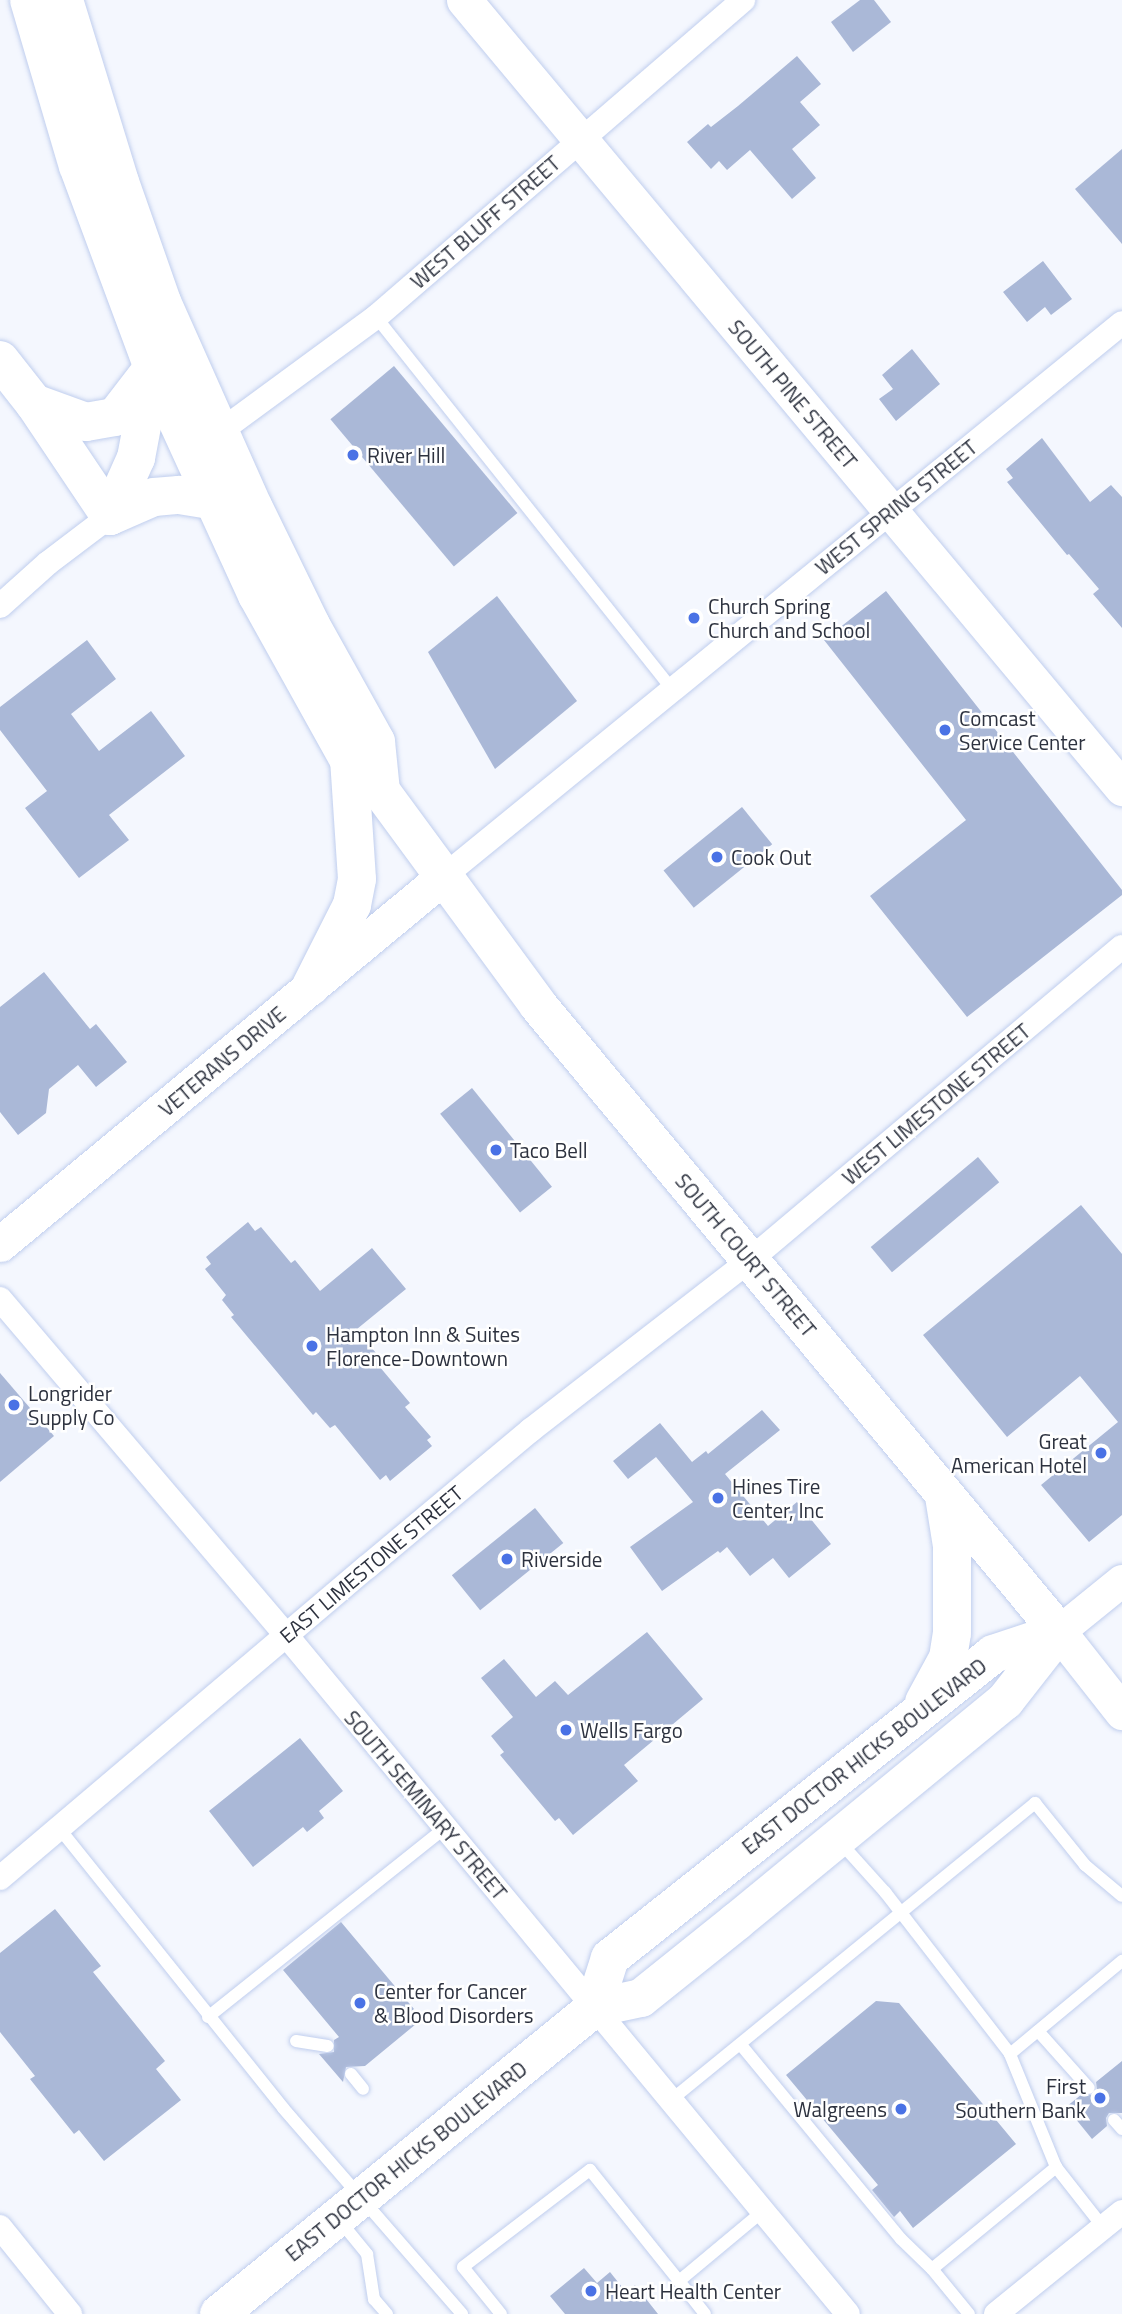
<!DOCTYPE html>
<style>
body{margin:0}
#map{position:relative;width:1122px;height:2314px;overflow:hidden;background:#f4f7fe;font-family:"Titillium Web",sans-serif}
div>[style]{position:absolute}
.building>*{inset:0;background:#aab8d7;transform-origin:0 0}
.roads{filter:drop-shadow(0 0 2px #c0ceee) drop-shadow(0 0 2px #c0ceee)}
.service>*{height:12px;margin:-6px;padding:0 6px;transform-origin:6px;border-radius:6px;background:#fff}
.minor>*{height:24px;margin:-12px;padding:0 12px;transform-origin:12px;border-radius:12px;background:#fff}
.tertiary>*{height:32px;margin:-16px;padding:0 16px;transform-origin:16px;border-radius:16px;background:#fff}
.secondary>*{height:35px;margin:-17.5px;padding:0 17.5px;transform-origin:17.5px;border-radius:17.5px;background:#fff}
.primary>*{height:38px;margin:-19px;padding:0 19px;transform-origin:19px;border-radius:19px;background:#fff}
.trunk>*{height:38px;margin:-19px;padding:0 19px;transform-origin:19px;border-radius:19px;background:#fff}
.dots>*{width:19px;height:19px;translate:-50% -50%;box-sizing:border-box;border:4px solid #fff;border-radius:50%}
span{translate:-50% -50%;white-space:nowrap;text-align:center;line-height:1.15;-webkit-text-stroke:5px #fff;paint-order:stroke}
.street-label{font-size:21px;color:#2d323f}
.poi-label{font-size:21px;color:#2d323f}
.left{translate:0 -50%;text-align:left}
.right{translate:-100% -50%;text-align:right}
</style>
<div id="map">
<div class="building">
<div style="clip-path:polygon(860px 0,874px 0,891px 22px,853px 52px,831px 22px)"></div>
<div style="clip-path:polygon(797px 56px,821px 84px,800px 102px,820px 125px,792px 149px,816px 178px,792px 199px,750px 150px,727px 170px,719px 161px,711px 169px,687px 142px,708px 124px,711px 127px,738px 106px)"></div>
<div style="clip-path:polygon(1122px 149px,1122px 244px,1075px 189px)"></div>
<div style="clip-path:polygon(1043px 261px,1072px 299px,1051px 315px,1045px 307px,1027px 322px,1003px 292px)"></div>
<div style="clip-path:polygon(912px 349px,940px 384px,896px 421px,879px 399px,893px 389px,882px 375px)"></div>
<div style="left:394px;top:366px;width:192px;height:83px;rotate:50deg"></div>
<div style="clip-path:polygon(1042px 438px,1090px 502px,1111px 485px,1122px 497px,1122px 628px,1093px 594px,1099px 589px,1069px 554px,1067px 555px,1007px 482px,1013px 478px,1006px 469px)"></div>
<div style="clip-path:polygon(886px 591px,1122px 890px,1122px 895px,967px 1017px,870px 896px,966px 820px,824px 640px)"></div>
<div style="clip-path:polygon(497px 596px,577px 701px,495px 769px,428px 652px)"></div>
<div style="clip-path:polygon(87px 640px,116px 679px,71px 714px,99px 751px,151px 711px,185px 756px,109px 815px,129px 840px,79px 878px,25px 808px,47px 791px,0 730px,0 707px)"></div>
<div style="left:742px;top:807px;width:48px;height:101px;rotate:51deg"></div>
<div style="clip-path:polygon(44px 972px,90px 1029px,96px 1024px,127px 1062px,96px 1087px,78px 1065px,49px 1089px,46px 1113px,18px 1135px,0 1112px,0 1007px)"></div>
<div style="left:472px;top:1088px;width:127px;height:41px;rotate:51deg"></div>
<div style="left:978px;top:1157px;width:33px;height:140px;rotate:50deg"></div>
<div style="clip-path:polygon(1081px 1205px,1122px 1254px,1122px 1515px,1089px 1542px,1041px 1485px,1118px 1422px,1080px 1376px,1007px 1437px,923px 1335px)"></div>
<div style="clip-path:polygon(248px 1222px,255px 1231px,261px 1227px,291px 1263px,295px 1260px,320px 1291px,372px 1248px,406px 1289px,357px 1329px,383px 1362px,379px 1366px,410px 1403px,405px 1407px,431px 1437px,427px 1440px,432px 1446px,390px 1481px,386px 1475px,380px 1480px,335px 1425px,330px 1428px,316px 1412px,313px 1415px,231px 1317px,234px 1315px,222px 1300px,226px 1295px,205px 1269px,211px 1264px,206px 1257px)"></div>
<div style="clip-path:polygon(0 1373px,54px 1436px,0 1482px)"></div>
<div style="clip-path:polygon(762px 1410px,780px 1430px,725px 1474px,768px 1526px,797px 1502px,831px 1544px,789px 1578px,773px 1558px,750px 1576px,727px 1547px,720px 1553px,718px 1551px,662px 1591px,630px 1547px,693px 1502px,656px 1457px,628px 1479px,613px 1461px,660px 1423px,692px 1462px,706px 1451px,708px 1454px)"></div>
<div style="left:535px;top:1508px;width:45px;height:107px;rotate:51deg"></div>
<div style="clip-path:polygon(647px 1632px,703px 1699px,624px 1765px,638px 1781px,573px 1835px,559px 1818px,555px 1821px,500px 1755px,504px 1752px,491px 1736px,513px 1717px,481px 1678px,504px 1659px,536px 1697px,555px 1681px,568px 1695px)"></div>
<div style="clip-path:polygon(300px 1738px,343px 1791px,319px 1811px,324px 1818px,307px 1832px,303px 1827px,253px 1867px,209px 1811px)"></div>
<div style="clip-path:polygon(55px 1909px,101px 1966px,93px 1972px,165px 2061px,156px 2069px,181px 2100px,104px 2161px,79px 2130px,74px 2134px,30px 2079px,35px 2076px,0 2032px,0 1953px)"></div>
<div style="clip-path:polygon(341px 1922px,414px 2009px,408px 2014px,416px 2024px,365px 2066px,346px 2067px,343px 2082px,319px 2054px,334px 2052px,334px 2040px,339px 2037px,283px 1970px)"></div>
<div style="clip-path:polygon(876px 2001px,899px 2003px,1016px 2144px,913px 2228px,900px 2211px,894px 2217px,872px 2190px,878px 2185px,786px 2075px)"></div>
<div style="clip-path:polygon(1122px 2061px,1122px 2113px,1109px 2113px,1106px 2118px,1107px 2126px,1092px 2139px,1066px 2107px,1082px 2094px,1094px 2095px,1097px 2090px,1096px 2082px)"></div>
<div style="clip-path:polygon(584px 2268px,597px 2283px,610px 2272px,626px 2292px,635px 2285px,658px 2314px,565px 2314px,550px 2296px)"></div>
</div>
<div class="roads">
<div class="service">
<div style="left:376px;top:317px;width:477px;rotate:51.5deg"></div>
<div style="left:59px;top:1828px;width:359px;rotate:51.3deg"></div>
<div style="left:283px;top:2108px;width:273px;rotate:49deg"></div>
<div style="left:839px;top:1841px;width:69px;rotate:48deg"></div>
<div style="left:885px;top:1892px;width:205px;rotate:52.3deg"></div>
<div style="left:208px;top:2017px;width:303px;rotate:-38.6deg"></div>
<div style="left:1038px;top:2031px;width:76px;rotate:48.2deg"></div>
<div style="left:296px;top:2041px;width:32px;rotate:9deg"></div>
<div style="left:741px;top:2045px;width:251px;rotate:50.5deg"></div>
<div style="left:901px;top:2239px;width:43px;rotate:44.1deg"></div>
<div style="left:351px;top:2074px;width:19px;rotate:51deg"></div>
<div style="left:671px;top:2100px;width:470px;rotate:-39.2deg"></div>
<div style="left:1035px;top:1803px;width:80px;rotate:51.1deg"></div>
<div style="left:1085px;top:1865px;width:48px;rotate:40deg"></div>
<div style="left:1114px;top:2120px;width:12px;rotate:48deg"></div>
<div style="left:340px;top:2221px;width:43px;rotate:50.7deg"></div>
<div style="left:367px;top:2254px;width:46px;rotate:81.2deg"></div>
<div style="left:374px;top:2299px;width:20px;rotate:49deg"></div>
<div style="left:1103px;top:2227px;width:76px;rotate:-128.1deg"></div>
<div style="left:1056px;top:2167px;width:122px;rotate:-112.2deg"></div>
<div style="left:1010px;top:2054px;width:146px;rotate:-39.7deg"></div>
<div style="left:501px;top:2314px;width:60px;rotate:-129deg"></div>
<div style="left:463px;top:2267px;width:160px;rotate:-37.4deg"></div>
<div style="left:590px;top:2170px;width:142px;rotate:51.3deg"></div>
<div style="left:705px;top:2314px;width:42px;rotate:-128.2deg"></div>
<div style="left:679px;top:2281px;width:109px;rotate:-39.8deg"></div>
<div style="left:969px;top:2314px;width:58px;rotate:-129.4deg"></div>
<div style="left:932px;top:2269px;width:161px;rotate:-39.4deg"></div>
</div>
<div class="minor">
<div style="left:218px;top:433px;width:196px;rotate:-36.3deg"></div>
<div style="left:376px;top:317px;width:485px;rotate:-40.8deg"></div>
<div style="left:0;top:606px;width:64px;rotate:-41.9deg"></div>
<div style="left:48px;top:563px;width:78px;rotate:-37.2deg"></div>
<div style="left:443px;top:877px;width:876px;rotate:-39.21deg"></div>
<div style="left:0;top:1299px;width:441px;rotate:49.6deg"></div>
<div style="left:286px;top:1635px;width:881px;rotate:50.39deg"></div>
<div style="left:0;top:1878px;width:481px;rotate:-40.3deg"></div>
<div style="left:367px;top:1567px;width:214px;rotate:-39.9deg"></div>
<div style="left:531px;top:1430px;width:277px;rotate:-37.8deg"></div>
<div style="left:750px;top:1260px;width:486px;rotate:-40.1deg"></div>
<div style="left:0;top:2227px;width:112px;rotate:51.2deg"></div>
<div style="left:996px;top:2314px;width:162px;rotate:-39deg"></div>
</div>
<div class="tertiary">
<div style="left:1059px;top:1632px;width:81px;rotate:-39deg"></div>
</div>
<div class="secondary">
<div style="left:464px;top:0;width:1027px;rotate:50.14deg"></div>
<div style="left:0;top:1244px;width:575px;rotate:-39.64deg"></div>
<div style="left:1059px;top:1632px;width:102px;rotate:51.8deg"></div>
</div>
<div class="primary">
<div style="left:0;top:360px;width:55px;rotate:51.7deg"></div>
<div style="left:34px;top:403px;width:136px;rotate:56.1deg"></div>
</div>
<div class="trunk">
<div style="left:29px;top:0;width:173px;rotate:73.6deg"></div>
<div style="left:78px;top:166px;width:215px;rotate:69.6deg"></div>
<div style="left:153px;top:368px;width:250px;rotate:65.4deg"></div>
<div style="left:257px;top:595px;width:189px;rotate:60.9deg"></div>
<div style="left:349px;top:760px;width:45px;rotate:44.1deg"></div>
<div style="left:381px;top:791px;width:265px;rotate:53.7deg"></div>
<div style="left:538px;top:1005px;width:815px;rotate:50.28deg"></div>
<div style="left:64px;top:0;width:190px;rotate:72.9deg"></div>
<div style="left:120px;top:182px;width:127px;rotate:70.7deg"></div>
<div style="left:162px;top:302px;width:223px;rotate:66deg"></div>
<div style="left:253px;top:506px;width:132px;rotate:64deg"></div>
<div style="left:311px;top:625px;width:134px;rotate:60.9deg"></div>
<div style="left:376px;top:742px;width:49px;rotate:84.2deg"></div>
<div style="left:34px;top:403px;width:55px;rotate:20.1deg"></div>
<div style="left:86px;top:422px;width:29px;rotate:-10deg"></div>
<div style="left:115px;top:417px;width:56px;rotate:-52.3deg"></div>
<div style="left:110px;top:516px;width:64px;rotate:-65.9deg"></div>
<div style="left:136px;top:458px;width:92px;rotate:-79.3deg"></div>
<div style="left:110px;top:516px;width:48px;rotate:-23.4deg"></div>
<div style="left:154px;top:497px;width:25px;rotate:-5deg"></div>
<div style="left:179px;top:495px;width:33px;rotate:9deg"></div>
<div style="left:311px;top:986px;width:91px;rotate:-63.2deg"></div>
<div style="left:352px;top:905px;width:26px;rotate:-79deg"></div>
<div style="left:357px;top:879px;width:119px;rotate:-93.8deg"></div>
<div style="left:924px;top:1702px;width:50px;rotate:-61.4deg"></div>
<div style="left:948px;top:1658px;width:25px;rotate:-81deg"></div>
<div style="left:952px;top:1633px;width:87px;rotate:-90deg"></div>
<div style="left:952px;top:1546px;width:51px;rotate:-99.1deg"></div>
<div style="left:594px;top:2008px;width:52px;rotate:-72.3deg"></div>
<div style="left:610px;top:1958px;width:489px;rotate:-38.4deg"></div>
<div style="left:993px;top:1654px;width:70px;rotate:-18.4deg"></div>
<div style="left:219px;top:2314px;width:484px;rotate:-39.2deg"></div>
<div style="left:594px;top:2008px;width:48px;rotate:-12deg"></div>
<div style="left:641px;top:1998px;width:123px;rotate:-38.7deg"></div>
<div style="left:737px;top:1921px;width:347px;rotate:-39.4deg"></div>
<div style="left:1005px;top:1701px;width:88px;rotate:-52deg"></div>
</div>
</div>
<div class="dots">
<div style="left:353px;top:455px;background:#4a72e5"></div>
<div style="left:694px;top:618px;background:#4a72e5"></div>
<div style="left:945px;top:730px;background:#4a72e5"></div>
<div style="left:717px;top:857px;background:#4a72e5"></div>
<div style="left:496px;top:1150px;background:#4a72e5"></div>
<div style="left:312px;top:1346px;background:#4a72e5"></div>
<div style="left:14px;top:1405px;background:#4a72e5"></div>
<div style="left:1101px;top:1453px;background:#4a72e5"></div>
<div style="left:718px;top:1498px;background:#4a72e5"></div>
<div style="left:507px;top:1559px;background:#4a72e5"></div>
<div style="left:566px;top:1730px;background:#4a72e5"></div>
<div style="left:360px;top:2003px;background:#4a72e5"></div>
<div style="left:1100px;top:2098px;background:#4a72e5"></div>
<div style="left:901px;top:2109px;background:#4a72e5"></div>
<div style="left:591px;top:2291px;background:#4a72e5"></div>
</div>
<div class="street-label">
<span style="left:485px;top:222px;rotate:-41deg">WEST BLUFF STREET</span>
<span style="left:793px;top:394px;rotate:50deg">SOUTH PINE STREET</span>
<span style="left:896px;top:507px;rotate:-39deg">WEST SPRING STREET</span>
<span style="left:222px;top:1061px;rotate:-40deg">VETERANS DRIVE</span>
<span style="left:936px;top:1104px;rotate:-40deg">WEST LIMESTONE STREET</span>
<span style="left:746px;top:1255px;rotate:50deg">SOUTH COURT STREET</span>
<span style="left:371px;top:1564px;rotate:-40deg">EAST LIMESTONE STREET</span>
<span style="left:864px;top:1756px;rotate:-38deg">EAST DOCTOR HICKS BOULEVARD</span>
<span style="left:426px;top:1805px;rotate:50deg">SOUTH SEMINARY STREET</span>
<span style="left:406px;top:2161px;rotate:-39deg">EAST DOCTOR HICKS BOULEVARD</span>
</div>
<div class="poi-label">
<span class="left" style="left:367px;top:455px">River Hill</span>
<span class="left" style="left:708px;top:618px">Church Spring<br>Church and School</span>
<span class="left" style="left:959px;top:730px">Comcast<br>Service Center</span>
<span class="left" style="left:731px;top:857px">Cook Out</span>
<span class="left" style="left:510px;top:1150px">Taco Bell</span>
<span class="left" style="left:326px;top:1346px">Hampton Inn &amp; Suites<br>Florence-Downtown</span>
<span class="left" style="left:28px;top:1405px">Longrider<br>Supply Co</span>
<span class="right" style="left:1087px;top:1453px">Great<br>American Hotel</span>
<span class="left" style="left:732px;top:1498px">Hines Tire<br>Center, Inc</span>
<span class="left" style="left:521px;top:1559px">Riverside</span>
<span class="left" style="left:580px;top:1730px">Wells Fargo</span>
<span class="left" style="left:374px;top:2003px">Center for Cancer<br>&amp; Blood Disorders</span>
<span class="right" style="left:1086px;top:2098px">First<br>Southern Bank</span>
<span class="right" style="left:887px;top:2109px">Walgreens</span>
<span class="left" style="left:605px;top:2291px">Heart Health Center</span>
</div>
</div>
